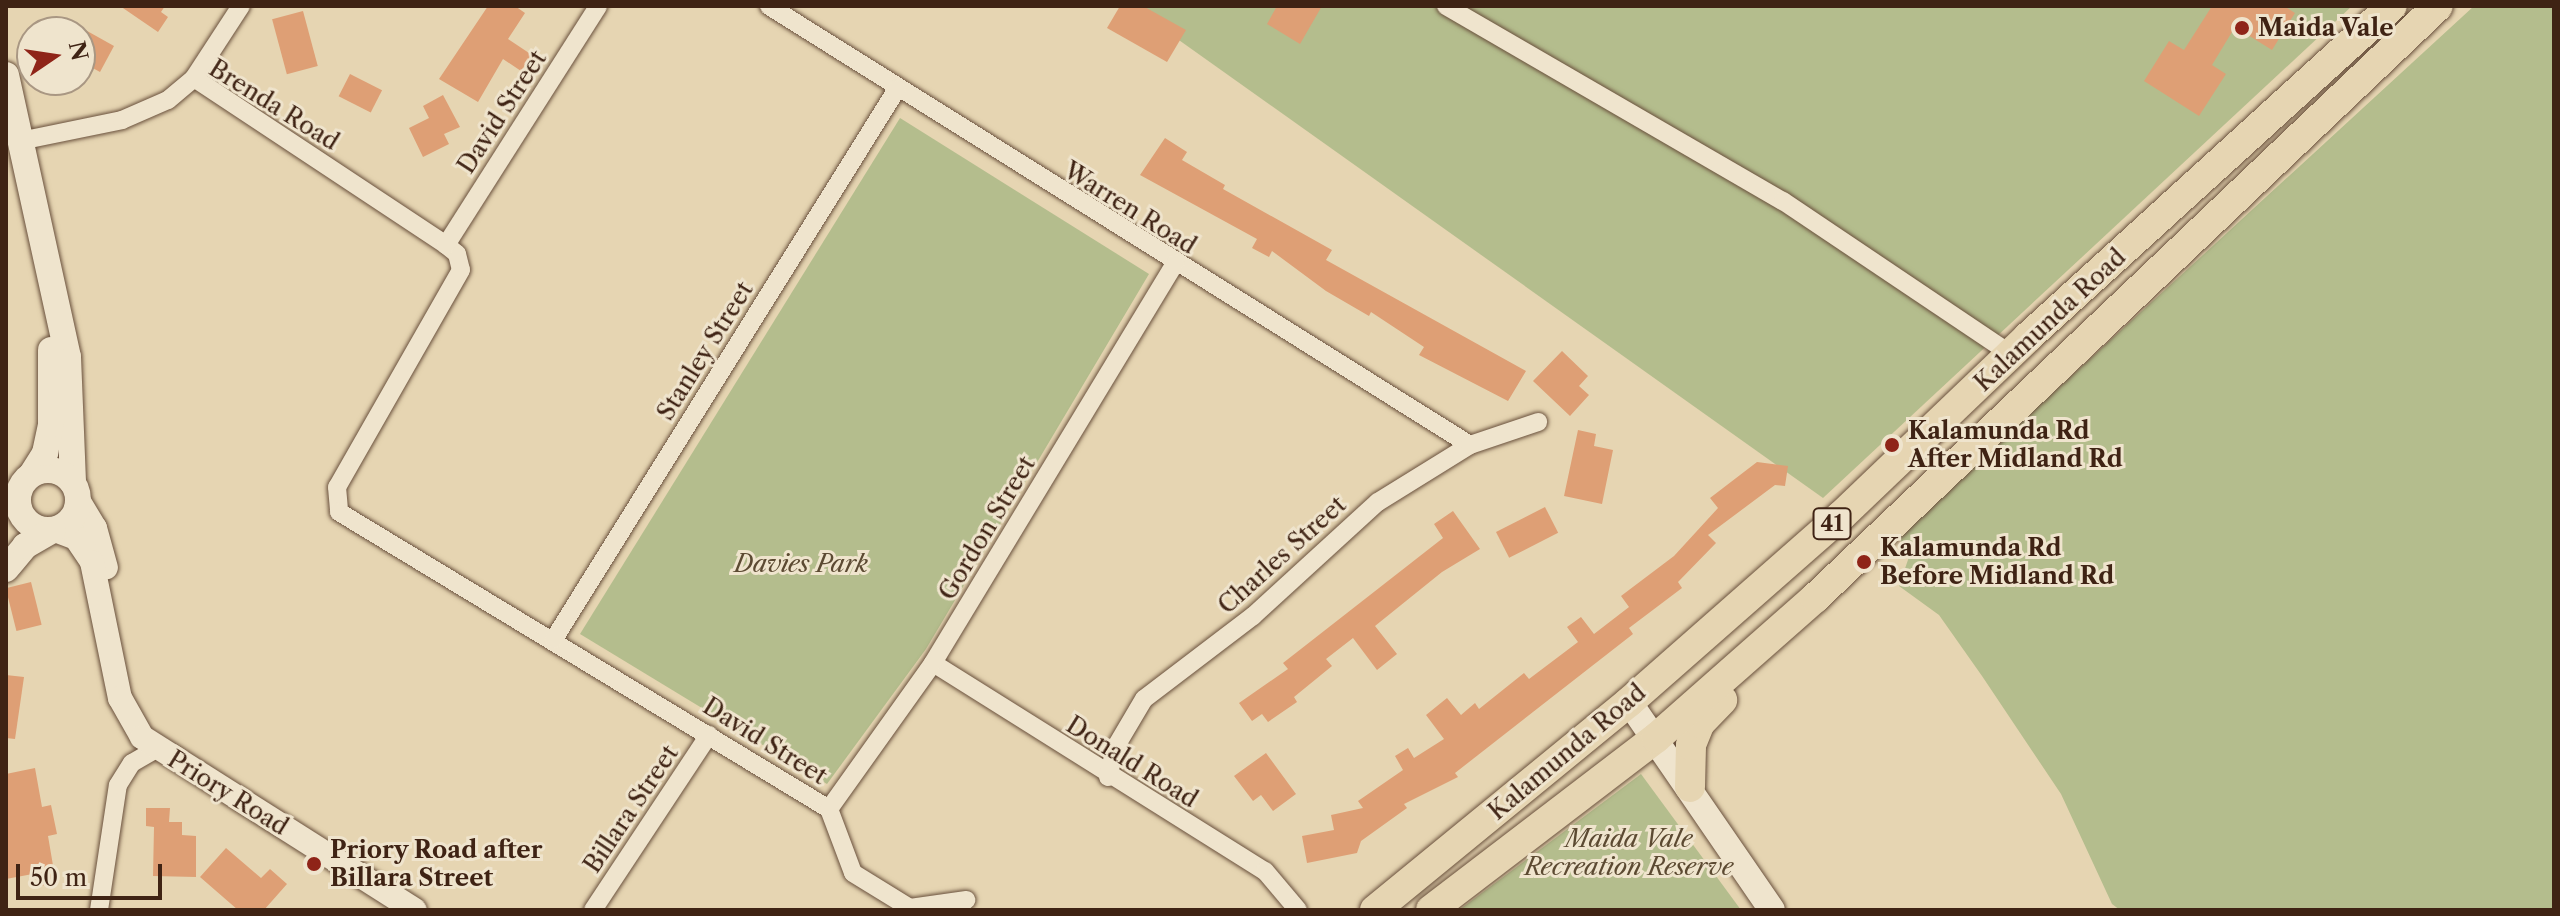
<!DOCTYPE html>
<style>
body{margin:0}
#map{position:relative;width:2560px;height:916px;overflow:hidden;background:#e6d5b2;font-family:"Libre Caslon Text",serif}
div>[style]{position:absolute}
.green>*{inset:0;background:#b4bd8d}
.building>*{inset:0;background:#de9f75;transform-origin:0 0}
.roads{filter:drop-shadow(0 0 2px #69503c) drop-shadow(0 0 2px #69503c)}
.minor>*{height:18px;margin:-9px;padding:0 9px;transform-origin:9px;border-radius:9px;background:#efe4cd}
.tertiary>*{height:24px;margin:-12px;padding:0 12px;transform-origin:12px;border-radius:12px;background:#efe4cd}
.secondary>*{height:26px;margin:-13px;padding:0 13px;transform-origin:13px;border-radius:13px;background:#efe4cd}
.secondary>.ring{margin:-13px;padding:0;box-sizing:content-box;background:none;border:26px solid #efe4cd;border-radius:50%}
.primary>*{height:30px;margin:-15px;padding:0 15px;transform-origin:15px;border-radius:15px;background:#e6d5b2}
.dots>*{width:22px;height:22px;translate:-50% -50%;box-sizing:border-box;border:4px solid #efe4cd;border-radius:50%}
span{translate:-50% -50%;white-space:nowrap;text-align:center;line-height:1.15;-webkit-text-stroke:6px #efe4cd;paint-order:stroke}
.shield-label span{padding:2px 6px;background:#efe4cd;border:2px solid;border-radius:6px;-webkit-text-stroke-width:0}
.shield-label{font-size:22px;color:#3f2314;font-weight:700}
.poi-label{font-size:24px;color:#3f2314;font-weight:700}
.left{translate:0 -50%;text-align:left}
.street-label{font-size:24px;color:#3f2314}
.park-label{font-size:24px;color:#5c4a32;font-style:italic}
.frame{position:absolute;inset:0;border:8px solid #3f2314;pointer-events:none}
.north{position:absolute;left:16px;top:16px;width:80px;height:80px;box-sizing:border-box;background:#efe4cd;border:2px solid #a99783;border-radius:50%;rotate:77deg;font-size:22px;font-weight:700;line-height:32px;text-align:center;color:#3f2314}
.north::after{content:'';display:block;margin:auto;width:28px;height:36px;background:#8f2418;clip-path:polygon(50% 0,100% 100%,50% 72%,0 100%)}
.scale{position:absolute;left:16px;top:864px;width:146px;height:36px;box-sizing:border-box;border:4px solid #3f2314;border-top:0;padding-left:10px;font-size:24px;line-height:28px;white-space:nowrap;color:#3f2314;-webkit-text-stroke:6px #efe4cd;paint-order:stroke}
</style>
<div id="map">
<div class="green">
<div style="clip-path:polygon(1131px 6px,2352px 6px,1823px 498px)"></div>
<div style="clip-path:polygon(2474px 6px,2554px 6px,2554px 910px,2120px 910px,2112px 904px,2061px 794px,1982px 676px,1939px 615px,1899px 586px,1910px 554px,1897px 536px)"></div>
<div style="clip-path:polygon(900px 118px,1149px 274px,926px 649px,827px 784px,580px 634px)"></div>
<div style="clip-path:polygon(1641px 774px,1741px 910px,1459px 910px)"></div>
</div>
<div class="building">
<div style="clip-path:polygon(120px 6px,165px 6px,161px 12px,168px 17px,158px 32px)"></div>
<div style="clip-path:polygon(488px 6px,515px 6px,525px 13px,508px 39px,532px 55px,521px 71px,503px 59px,478px 102px,439px 79px)"></div>
<div style="clip-path:polygon(1120px 6px,1143px 6px,1186px 30px,1167px 62px,1107px 28px)"></div>
<div style="clip-path:polygon(1277px 6px,1322px 6px,1300px 44px,1267px 24px)"></div>
<div style="clip-path:polygon(2212px 6px,2284px 6px,2295px 13px,2272px 50px,2235px 27px,2212px 65px,2226px 74px,2199px 116px,2144px 81px,2169px 41px,2184px 50px)"></div>
<div style="left:303px;top:11px;width:57px;height:32px;rotate:75deg"></div>
<div style="clip-path:polygon(80px 27px,114px 46px,100px 72px,80px 61px)"></div>
<div style="left:350px;top:74px;width:36px;height:25px;rotate:27deg"></div>
<div style="clip-path:polygon(443px 95px,460px 127px,444px 134px,449px 144px,423px 157px,409px 128px,429px 118px,423px 106px)"></div>
<div style="clip-path:polygon(1165px 138px,1187px 152px,1182px 160px,1225px 185px,1223px 189px,1332px 250px,1326px 260px,1526px 371px,1508px 401px,1419px 355px,1424px 347px,1371px 312px,1369px 316px,1326px 291px,1272px 251px,1269px 257px,1252px 248px,1257px 239px,1140px 175px)"></div>
<div style="clip-path:polygon(1562px 351px,1588px 376px,1579px 386px,1589px 395px,1570px 416px,1533px 381px)"></div>
<div style="clip-path:polygon(1578px 430px,1596px 434px,1594px 446px,1613px 450px,1602px 504px,1564px 496px)"></div>
<div style="clip-path:polygon(1757px 462px,1788px 466px,1785px 486px,1775px 485px,1708px 535px,1716px 543px,1678px 582px,1682px 588px,1629px 628px,1633px 634px,1455px 773px,1458px 777px,1404px 804px,1407px 808px,1361px 841px,1357px 853px,1307px 863px,1302px 836px,1334px 830px,1331px 815px,1363px 808px,1358px 801px,1403px 770px,1395px 756px,1408px 748px,1414px 758px,1444px 739px,1426px 715px,1447px 698px,1461px 715px,1475px 703px,1479px 709px,1524px 673px,1529px 679px,1578px 642px,1567px 627px,1581px 617px,1594px 634px,1629px 607px,1621px 596px,1674px 556px,1718px 508px,1710px 498px)"></div>
<div style="left:1545px;top:507px;width:29px;height:55px;rotate:63deg"></div>
<div style="clip-path:polygon(1453px 511px,1480px 549px,1442px 572px,1375px 626px,1397px 654px,1377px 670px,1353px 638px,1326px 659px,1332px 666px,1294px 697px,1297px 702px,1268px 722px,1262px 714px,1252px 721px,1239px 703px,1288px 669px,1283px 663px,1443px 538px,1434px 524px)"></div>
<div style="left:31px;top:582px;width:44px;height:26px;rotate:76deg"></div>
<div style="clip-path:polygon(6px 675px,24px 677px,15px 739px,6px 738px)"></div>
<div style="clip-path:polygon(1266px 753px,1296px 794px,1273px 811px,1261px 795px,1253px 801px,1234px 776px)"></div>
<div style="clip-path:polygon(35px 768px,42px 807px,51px 805px,57px 834px,48px 836px,56px 883px,40px 886px,38px 873px,6px 879px,6px 774px)"></div>
<div style="clip-path:polygon(146px 808px,170px 808px,169px 822px,182px 822px,182px 835px,196px 836px,196px 877px,153px 876px,154px 827px,146px 826px)"></div>
<div style="clip-path:polygon(226px 848px,261px 878px,270px 869px,287px 884px,264px 910px,238px 910px,200px 877px)"></div>
</div>
<div class="roads">
<div class="minor">
<div style="left:769px;top:6px;width:827px;rotate:32.06deg"></div>
<div style="left:1446px;top:6px;width:389px;rotate:30.1deg"></div>
<div style="left:1783px;top:201px;width:275px;rotate:33.9deg"></div>
<div style="left:194px;top:78px;width:86px;rotate:-56.9deg"></div>
<div style="left:20px;top:141px;width:104px;rotate:-11.6deg"></div>
<div style="left:122px;top:120px;width:50px;rotate:-23.5deg"></div>
<div style="left:168px;top:100px;width:34px;rotate:-40deg"></div>
<div style="left:194px;top:78px;width:302px;rotate:33.5deg"></div>
<div style="left:446px;top:245px;width:14px;rotate:39deg"></div>
<div style="left:457px;top:254px;width:16px;rotate:76deg"></div>
<div style="left:461px;top:270px;width:250px;rotate:119.7deg"></div>
<div style="left:337px;top:487px;width:25px;rotate:85deg"></div>
<div style="left:339px;top:512px;width:573px;rotate:31.22deg"></div>
<div style="left:829px;top:809px;width:68px;rotate:69.4deg"></div>
<div style="left:853px;top:873px;width:67px;rotate:31.6deg"></div>
<div style="left:910px;top:908px;width:57px;rotate:-8.1deg"></div>
<div style="left:446px;top:245px;width:283px;rotate:-57.5deg"></div>
<div style="left:554px;top:639px;width:648px;rotate:-58.05deg"></div>
<div style="left:933px;top:663px;width:392px;rotate:32.1deg"></div>
<div style="left:1265px;top:871px;width:51px;rotate:49.8deg"></div>
<div style="left:1108px;top:777px;width:30px;rotate:-76deg"></div>
<div style="left:1115px;top:748px;width:57px;rotate:-59.4deg"></div>
<div style="left:1144px;top:699px;width:137px;rotate:-37.3deg"></div>
<div style="left:1253px;top:616px;width:169px;rotate:-42.4deg"></div>
<div style="left:1378px;top:502px;width:108px;rotate:-31.8deg"></div>
<div style="left:1470px;top:445px;width:72px;rotate:-18.7deg"></div>
<div style="left:829px;top:809px;width:179px;rotate:-54.5deg"></div>
<div style="left:933px;top:663px;width:467px;rotate:-58.8deg"></div>
<div style="left:99px;top:910px;width:126px;rotate:-81.4deg"></div>
<div style="left:118px;top:785px;width:26px;rotate:-58deg"></div>
<div style="left:132px;top:763px;width:28px;rotate:-30deg"></div>
<div style="left:593px;top:910px;width:210px;rotate:-56.5deg"></div>
</div>
<div class="tertiary">
<div style="left:78px;top:500px;width:33px;rotate:59deg"></div>
<div style="left:95px;top:528px;width:41px;rotate:74.6deg"></div>
<div style="left:55px;top:530px;width:22px;rotate:21deg"></div>
<div style="left:76px;top:538px;width:29px;rotate:56deg"></div>
<div style="left:92px;top:562px;width:139px;rotate:78.4deg"></div>
<div style="left:120px;top:698px;width:45px;rotate:60.6deg"></div>
<div style="left:142px;top:737px;width:323px;rotate:32.4deg"></div>
</div>
<div class="secondary">
<div style="left:6px;top:75px;width:289px;rotate:77.6deg"></div>
<div style="left:68px;top:357px;width:126px;rotate:87.7deg"></div>
<div class="ring" style="left:18px;top:470px;width:34px;height:34px"></div>
<div style="left:32px;top:474px;width:25px;rotate:-58deg"></div>
<div style="left:45px;top:453px;width:30px;rotate:-78deg"></div>
<div style="left:51px;top:424px;width:74px;rotate:-90deg"></div>
<div style="left:6px;top:569px;width:30px;rotate:-50deg"></div>
<div style="left:25px;top:546px;width:32px;rotate:-30deg"></div>
<div style="left:1629px;top:702px;width:252px;rotate:55.5deg"></div>
</div>
<div class="primary">
<div style="left:1690px;top:787px;width:42px;rotate:-88.6deg"></div>
<div style="left:1691px;top:745px;width:24px;rotate:-68deg"></div>
<div style="left:1700px;top:723px;width:32px;rotate:-46deg"></div>
<div style="left:1375px;top:910px;width:328px;rotate:-39.3deg"></div>
<div style="left:1629px;top:702px;width:282px;rotate:-41.3deg"></div>
<div style="left:1841px;top:516px;width:259px;rotate:-43.7deg"></div>
<div style="left:2028px;top:337px;width:492px;rotate:-42.3deg"></div>
<div style="left:1431px;top:910px;width:283px;rotate:-37.4deg"></div>
<div style="left:1656px;top:738px;width:212px;rotate:-41.4deg"></div>
<div style="left:1815px;top:598px;width:859px;rotate:-43.54deg"></div>
</div>
</div>
<div class="dots">
<div style="left:2242px;top:28px;background:#8f2418"></div>
<div style="left:1892px;top:445px;background:#8f2418"></div>
<div style="left:1864px;top:562px;background:#8f2418"></div>
<div style="left:314px;top:864px;background:#8f2418"></div>
</div>
<div class="shield-label">
<span style="left:1832px;top:524px">41</span>
</div>
<div class="poi-label">
<span class="left" style="left:2258px;top:28px">Maida Vale</span>
<span class="left" style="left:1908px;top:445px">Kalamunda Rd<br>After Midland Rd</span>
<span class="left" style="left:1880px;top:562px">Kalamunda Rd<br>Before Midland Rd</span>
<span class="left" style="left:330px;top:864px">Priory Road after<br>Billara Street</span>
</div>
<div class="street-label">
<span style="left:274px;top:105px;rotate:32deg">Brenda Road</span>
<span style="left:502px;top:112px;rotate:-57deg">David Street</span>
<span style="left:1130px;top:208px;rotate:32deg">Warren Road</span>
<span style="left:2050px;top:320px;rotate:-43deg">Kalamunda Road</span>
<span style="left:705px;top:351px;rotate:-58deg">Stanley Street</span>
<span style="left:987px;top:528px;rotate:-59deg">Gordon Street</span>
<span style="left:1282px;top:555px;rotate:-42deg">Charles Street</span>
<span style="left:765px;top:741px;rotate:32deg">David Street</span>
<span style="left:1567px;top:752px;rotate:-40deg">Kalamunda Road</span>
<span style="left:1132px;top:762px;rotate:32deg">Donald Road</span>
<span style="left:228px;top:793px;rotate:32deg">Priory Road</span>
<span style="left:631px;top:809px;rotate:-56deg">Billara Street</span>
</div>
<div class="park-label">
<span style="left:801px;top:564px">Davies Park</span>
<span style="left:1629px;top:853px">Maida Vale<br>Recreation Reserve</span>
</div>
<div class="frame"></div>
<div class="north">N</div>
<div class="scale">50 m</div>
</div>
